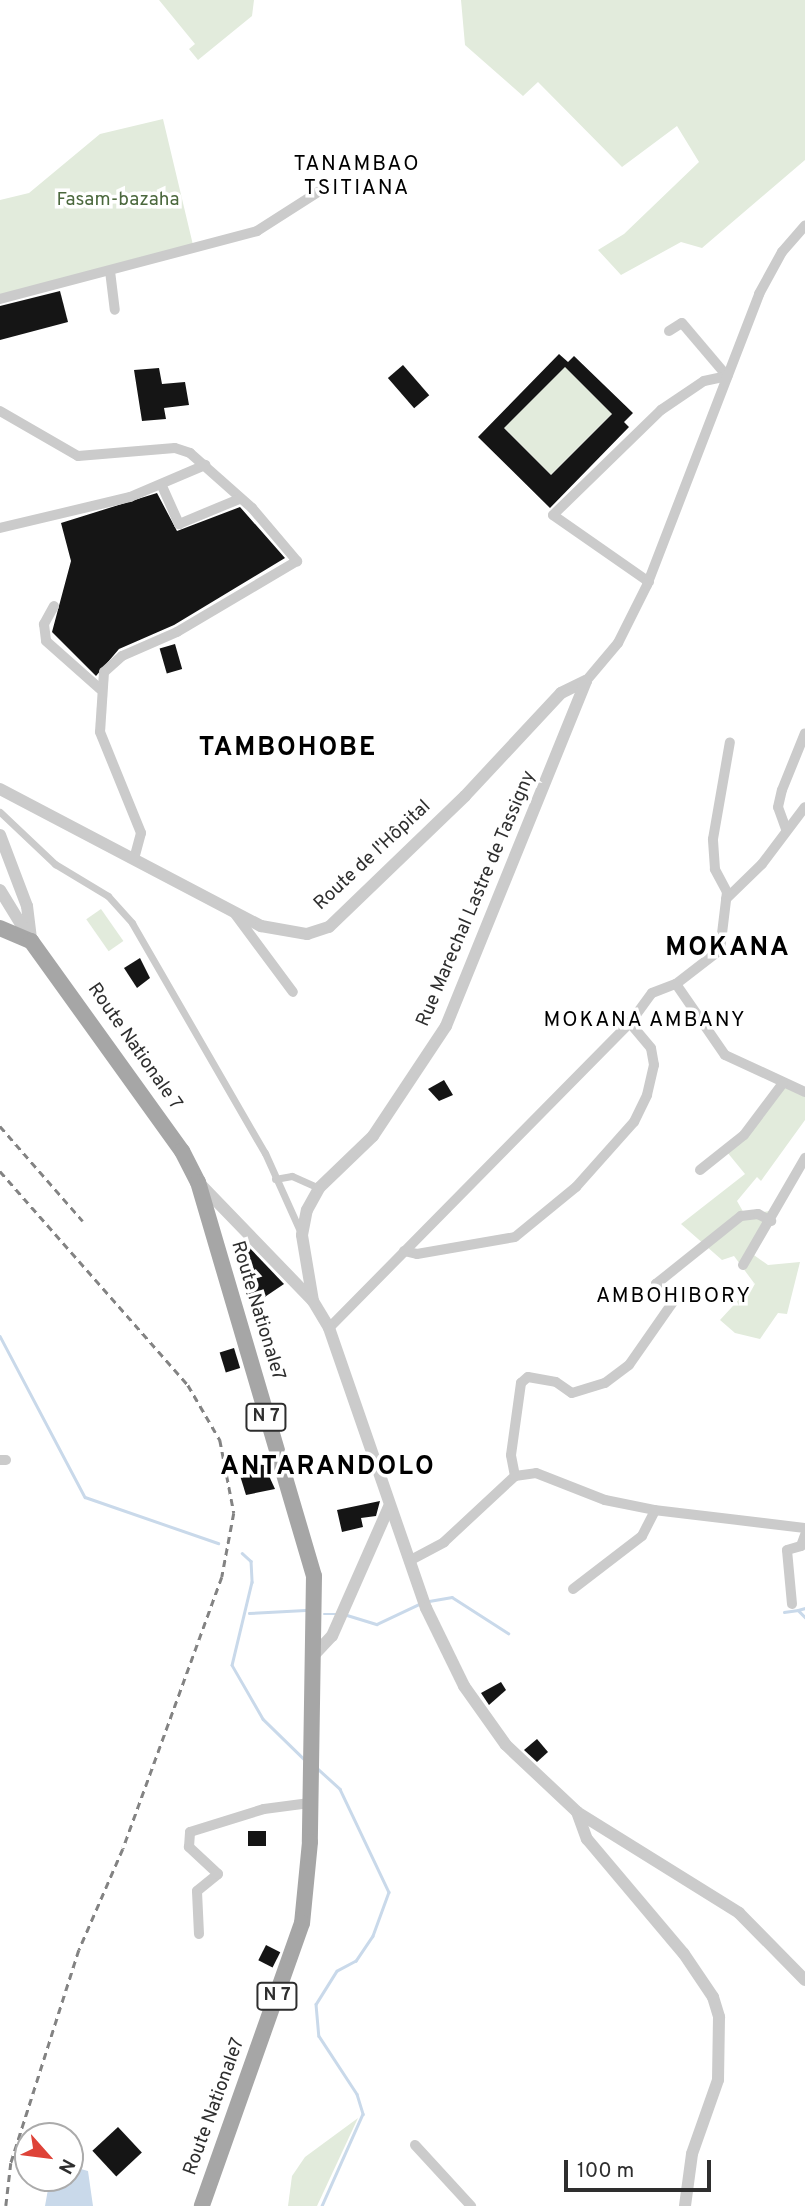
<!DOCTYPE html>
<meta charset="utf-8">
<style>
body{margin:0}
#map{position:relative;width:805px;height:2206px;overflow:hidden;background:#fff;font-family:Overpass,sans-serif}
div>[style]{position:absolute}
.green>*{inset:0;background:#e2ebdc;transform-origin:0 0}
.water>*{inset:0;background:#c9d9ea}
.stream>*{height:2.5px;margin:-1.25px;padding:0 1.25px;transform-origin:1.25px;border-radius:1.25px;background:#c9d9ea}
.building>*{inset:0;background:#151515;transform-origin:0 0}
.pedestrian>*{height:7px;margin:-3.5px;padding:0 3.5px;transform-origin:3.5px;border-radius:3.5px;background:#cbcbcb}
.minor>*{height:10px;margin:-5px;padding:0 5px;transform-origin:5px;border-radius:5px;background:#cbcbcb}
.tertiary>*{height:12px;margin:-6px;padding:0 6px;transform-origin:6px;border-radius:6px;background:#cbcbcb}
.primary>*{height:16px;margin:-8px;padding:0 8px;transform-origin:8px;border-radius:8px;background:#a6a6a6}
.rail>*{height:2.5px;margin-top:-1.25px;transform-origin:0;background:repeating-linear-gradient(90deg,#838383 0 7px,transparent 0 12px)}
span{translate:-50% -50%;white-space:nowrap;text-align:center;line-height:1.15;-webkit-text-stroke:7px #fff;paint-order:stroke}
.shield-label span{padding:2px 5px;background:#fff;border:2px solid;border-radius:5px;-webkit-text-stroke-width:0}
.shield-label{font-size:18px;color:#2e2e2e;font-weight:700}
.park-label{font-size:19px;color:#4b683d}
.street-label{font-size:19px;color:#2e2e2e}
.neighbourhood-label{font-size:21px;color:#000;letter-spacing:2px}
.district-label{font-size:26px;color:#000;font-weight:700;letter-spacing:2px}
.north{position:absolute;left:14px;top:2122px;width:70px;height:70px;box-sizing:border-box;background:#fff;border:2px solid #ababab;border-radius:50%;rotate:118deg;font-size:19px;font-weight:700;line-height:28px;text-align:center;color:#2e2e2e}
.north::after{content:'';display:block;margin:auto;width:24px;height:32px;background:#de4338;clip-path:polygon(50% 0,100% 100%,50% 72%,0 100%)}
.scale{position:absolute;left:564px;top:2160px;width:147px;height:32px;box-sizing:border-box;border:4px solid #2e2e2e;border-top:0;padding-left:9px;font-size:21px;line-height:24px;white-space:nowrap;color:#2e2e2e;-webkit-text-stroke:5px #fff;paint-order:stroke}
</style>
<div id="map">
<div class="green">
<div style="clip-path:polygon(159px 0,254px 0,252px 16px,198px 60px,189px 49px,195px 44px)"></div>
<div style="clip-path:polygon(461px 0,805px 0,805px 160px,702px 248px,681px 242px,621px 275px,598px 250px,624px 234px,699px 162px,677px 126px,622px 167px,538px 82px,523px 96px,465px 45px)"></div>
<div style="clip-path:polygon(163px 119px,193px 245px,0 297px,0 200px,29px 193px,100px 134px)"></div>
<div style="left:565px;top:367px;width:66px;height:86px;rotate:45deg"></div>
<div style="left:101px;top:909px;width:39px;height:18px;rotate:55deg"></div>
<div style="clip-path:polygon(783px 1086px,805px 1094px,805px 1120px,761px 1181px,757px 1177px,737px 1201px,745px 1215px,775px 1210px,751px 1253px,768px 1265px,800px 1262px,787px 1314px,778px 1313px,760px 1339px,735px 1333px,720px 1320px,754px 1283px,734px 1256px,722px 1260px,681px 1224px,745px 1174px,727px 1152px)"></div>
<div style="clip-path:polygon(358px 2118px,317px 2206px,288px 2206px,292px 2176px,305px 2157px)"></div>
</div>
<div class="water">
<div style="clip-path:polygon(70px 2166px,88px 2171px,93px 2206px,45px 2206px,50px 2178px,70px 2178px)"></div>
</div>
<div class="stream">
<div style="left:0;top:1336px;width:182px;rotate:62.2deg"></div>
<div style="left:85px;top:1497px;width:141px;rotate:19.1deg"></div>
<div style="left:242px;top:1553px;width:12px;rotate:42deg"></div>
<div style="left:251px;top:1561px;width:21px;rotate:87deg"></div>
<div style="left:252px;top:1582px;width:85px;rotate:103.5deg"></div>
<div style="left:232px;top:1665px;width:62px;rotate:60.1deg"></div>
<div style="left:263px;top:1719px;width:60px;rotate:44.3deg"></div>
<div style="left:429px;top:1601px;width:23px;rotate:-10deg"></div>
<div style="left:452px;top:1597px;width:67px;rotate:32.7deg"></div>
<div style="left:798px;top:1610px;width:7px;rotate:-16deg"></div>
<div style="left:784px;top:1612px;width:14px;rotate:-8deg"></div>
<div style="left:798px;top:1610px;width:10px;rotate:45deg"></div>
<div style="left:249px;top:1613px;width:56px;rotate:-3.1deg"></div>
<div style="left:324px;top:1614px;width:13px"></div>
<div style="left:347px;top:1615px;width:31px;rotate:17deg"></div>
<div style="left:377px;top:1624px;width:47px;rotate:-25.5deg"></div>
<div style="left:317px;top:1768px;width:31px;rotate:42deg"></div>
<div style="left:340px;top:1789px;width:114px;rotate:64.6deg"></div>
<div style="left:389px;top:1892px;width:47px;rotate:110deg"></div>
<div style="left:373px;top:1936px;width:30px;rotate:124deg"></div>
<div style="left:356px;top:1961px;width:21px;rotate:152deg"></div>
<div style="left:337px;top:1971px;width:39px;rotate:122deg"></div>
<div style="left:316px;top:2004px;width:32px;rotate:85deg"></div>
<div style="left:319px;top:2036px;width:69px;rotate:56.8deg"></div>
<div style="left:357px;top:2094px;width:21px;rotate:73deg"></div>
<div style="left:363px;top:2114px;width:101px;rotate:114deg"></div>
</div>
<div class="building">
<div style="clip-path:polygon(60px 291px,68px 322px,0 340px,0 306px)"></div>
<div style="clip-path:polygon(evenodd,559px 354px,568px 362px,574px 356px,633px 413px,624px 422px,629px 427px,550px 508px,478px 437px,559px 354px,565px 367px,612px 414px,551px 475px,504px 428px,565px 367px)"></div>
<div style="left:403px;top:365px;width:40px;height:20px;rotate:49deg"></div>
<div style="clip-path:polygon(159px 368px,162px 384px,185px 382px,189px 405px,164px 408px,166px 419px,142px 421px,134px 370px)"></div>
<div style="clip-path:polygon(157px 493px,177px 531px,240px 507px,285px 558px,174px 625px,119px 649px,96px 676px,52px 632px,71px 561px,61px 523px)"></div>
<div style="left:175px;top:644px;width:26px;height:16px;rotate:74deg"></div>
<div style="clip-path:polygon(140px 958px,150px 978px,137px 988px,124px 968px)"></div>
<div style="clip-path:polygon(444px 1080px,453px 1095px,439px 1101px,428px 1089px)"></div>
<div style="clip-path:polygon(245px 1243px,284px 1284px,250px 1307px,235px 1252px)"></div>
<div style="left:234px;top:1348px;width:21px;height:15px;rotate:73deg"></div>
<div style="clip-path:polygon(251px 1464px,264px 1465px,275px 1489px,246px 1495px,238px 1469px)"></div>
<div style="clip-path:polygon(380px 1501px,376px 1516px,361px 1518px,363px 1527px,342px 1532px,337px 1510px)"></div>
<div style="clip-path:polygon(501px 1682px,506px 1690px,489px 1705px,481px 1693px)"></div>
<div style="clip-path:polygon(537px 1739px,548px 1752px,537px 1762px,524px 1750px)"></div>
<div style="left:248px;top:1831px;width:18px;height:15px"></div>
<div style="left:266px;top:1945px;width:16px;height:17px;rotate:27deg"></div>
<div style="left:118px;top:2127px;width:35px;height:35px;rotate:47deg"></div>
</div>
<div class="pedestrian">
<div style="left:0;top:812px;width:76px;rotate:43.4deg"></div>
<div style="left:55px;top:864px;width:62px;rotate:31.1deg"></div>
<div style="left:108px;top:896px;width:36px;rotate:48deg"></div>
<div style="left:132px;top:923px;width:266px;rotate:60deg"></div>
<div style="left:265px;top:1153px;width:88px;rotate:65.8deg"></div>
<div style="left:275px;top:1179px;width:17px;rotate:-10deg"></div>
<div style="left:292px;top:1176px;width:30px;rotate:24deg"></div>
</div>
<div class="minor">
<div style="left:110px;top:271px;width:39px;rotate:83deg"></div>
<div style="left:0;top:299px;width:266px;rotate:-14.8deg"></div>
<div style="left:257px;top:231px;width:85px;rotate:-32.6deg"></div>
<div style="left:669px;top:331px;width:15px;rotate:-32deg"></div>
<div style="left:682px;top:323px;width:70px;rotate:49.7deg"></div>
<div style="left:0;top:411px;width:90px;rotate:30deg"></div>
<div style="left:78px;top:456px;width:97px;rotate:-4.7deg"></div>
<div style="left:175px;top:448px;width:16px;rotate:18deg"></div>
<div style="left:190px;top:453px;width:83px;rotate:41.6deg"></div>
<div style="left:252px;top:508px;width:70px;rotate:49.7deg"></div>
<div style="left:297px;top:561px;width:139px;rotate:149.4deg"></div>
<div style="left:177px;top:632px;width:60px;rotate:156.4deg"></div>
<div style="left:122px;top:656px;width:24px;rotate:138deg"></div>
<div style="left:104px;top:672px;width:60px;rotate:93.8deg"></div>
<div style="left:100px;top:732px;width:109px;rotate:67.9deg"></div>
<div style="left:141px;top:833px;width:27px;rotate:105deg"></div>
<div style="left:162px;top:486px;width:42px;rotate:65.9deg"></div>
<div style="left:179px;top:524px;width:65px;rotate:-22.6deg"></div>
<div style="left:0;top:528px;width:134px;rotate:-13.4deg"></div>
<div style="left:130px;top:497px;width:82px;rotate:-23.1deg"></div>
<div style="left:649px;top:582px;width:117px;rotate:-145.1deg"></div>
<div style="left:553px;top:515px;width:151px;rotate:-44.2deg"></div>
<div style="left:661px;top:410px;width:52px;rotate:-34deg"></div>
<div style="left:704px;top:381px;width:24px;rotate:-12deg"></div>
<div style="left:54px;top:606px;width:21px;rotate:119deg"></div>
<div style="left:44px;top:624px;width:17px;rotate:83deg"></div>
<div style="left:46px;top:641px;width:72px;rotate:41.6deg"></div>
<div style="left:586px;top:681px;width:50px;rotate:-49.9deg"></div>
<div style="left:618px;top:643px;width:65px;rotate:-63.4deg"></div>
<div style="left:647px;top:585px;width:312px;rotate:-68.9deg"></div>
<div style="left:759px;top:294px;width:48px;rotate:-61.3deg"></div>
<div style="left:782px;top:252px;width:35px;rotate:-49deg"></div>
<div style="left:786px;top:829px;width:23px;rotate:-110deg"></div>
<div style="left:778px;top:807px;width:17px;rotate:-77deg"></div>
<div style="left:782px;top:790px;width:61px;rotate:-68deg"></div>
<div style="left:726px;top:899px;width:50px;rotate:-44.2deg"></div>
<div style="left:762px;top:864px;width:71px;rotate:-53deg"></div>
<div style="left:235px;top:914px;width:97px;rotate:53.4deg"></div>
<div style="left:676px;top:984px;width:86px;rotate:55.4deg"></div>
<div style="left:725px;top:1055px;width:88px;rotate:24.8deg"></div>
<div style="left:700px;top:1170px;width:56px;rotate:-38.5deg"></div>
<div style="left:744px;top:1135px;width:65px;rotate:-53.1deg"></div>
<div style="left:404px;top:1251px;width:13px;rotate:13deg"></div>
<div style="left:417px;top:1254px;width:99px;rotate:-9.8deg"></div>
<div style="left:515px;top:1237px;width:79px;rotate:-39.3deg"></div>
<div style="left:576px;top:1187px;width:87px;rotate:-48.3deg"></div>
<div style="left:634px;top:1122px;width:30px;rotate:-64deg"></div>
<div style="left:647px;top:1095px;width:31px;rotate:-77deg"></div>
<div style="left:654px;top:1065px;width:17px;rotate:-100deg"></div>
<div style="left:651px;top:1048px;width:33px;rotate:-130deg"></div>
<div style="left:743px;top:1265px;width:124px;rotate:-59.9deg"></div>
<div style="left:329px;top:1328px;width:429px;rotate:-45.4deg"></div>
<div style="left:630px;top:1023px;width:37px;rotate:-54deg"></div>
<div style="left:652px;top:993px;width:26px;rotate:-21deg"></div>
<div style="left:676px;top:984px;width:56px;rotate:-37.7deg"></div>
<div style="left:720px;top:950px;width:58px;rotate:-83.1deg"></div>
<div style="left:727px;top:892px;width:26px;rotate:-118deg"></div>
<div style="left:715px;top:869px;width:30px;rotate:-94deg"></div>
<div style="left:713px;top:839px;width:98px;rotate:-80.1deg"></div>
<div style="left:0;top:1460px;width:6px"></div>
<div style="left:515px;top:1476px;width:21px;rotate:-101deg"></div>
<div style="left:511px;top:1455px;width:73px;rotate:-82.1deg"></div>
<div style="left:521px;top:1383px;width:9px;rotate:-41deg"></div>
<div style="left:528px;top:1377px;width:28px;rotate:10deg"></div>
<div style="left:556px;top:1382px;width:19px;rotate:35deg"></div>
<div style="left:572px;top:1393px;width:34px;rotate:-17deg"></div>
<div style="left:605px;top:1383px;width:30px;rotate:-37deg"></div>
<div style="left:629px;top:1365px;width:77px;rotate:-55.1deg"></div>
<div style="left:673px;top:1302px;width:25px;rotate:-133deg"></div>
<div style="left:656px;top:1284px;width:109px;rotate:-38.7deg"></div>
<div style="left:741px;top:1216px;width:17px;rotate:-7deg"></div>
<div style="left:758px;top:1214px;width:15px;rotate:28deg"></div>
<div style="left:409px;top:1561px;width:40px;rotate:-28deg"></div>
<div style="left:444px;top:1542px;width:97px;rotate:-42.9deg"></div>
<div style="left:515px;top:1476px;width:21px;rotate:-8deg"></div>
<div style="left:536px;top:1473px;width:74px;rotate:21.4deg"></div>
<div style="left:605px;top:1500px;width:50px;rotate:11.5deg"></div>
<div style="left:654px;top:1510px;width:152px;rotate:6.8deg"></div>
<div style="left:573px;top:1589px;width:87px;rotate:-37.5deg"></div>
<div style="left:642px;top:1536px;width:29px;rotate:-63deg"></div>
<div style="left:792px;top:1604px;width:54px;rotate:-95.3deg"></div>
<div style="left:787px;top:1550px;width:15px;rotate:-16deg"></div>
<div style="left:801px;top:1546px;width:12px;rotate:-70deg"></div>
<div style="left:199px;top:1934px;width:43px;rotate:-92.7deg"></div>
<div style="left:197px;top:1891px;width:27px;rotate:-39deg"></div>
<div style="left:218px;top:1874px;width:40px;rotate:-137deg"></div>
<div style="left:189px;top:1847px;width:15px;rotate:-86deg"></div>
<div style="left:190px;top:1832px;width:77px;rotate:-17.3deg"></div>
<div style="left:264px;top:1809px;width:46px;rotate:-7.4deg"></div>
<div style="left:415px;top:2145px;width:83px;rotate:47.4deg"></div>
</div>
<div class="tertiary">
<div style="left:0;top:789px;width:295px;rotate:27.7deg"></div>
<div style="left:261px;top:926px;width:47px;rotate:9.9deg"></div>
<div style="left:307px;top:934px;width:23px;rotate:-18deg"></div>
<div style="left:329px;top:927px;width:189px;rotate:-43.9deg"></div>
<div style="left:465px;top:796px;width:141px;rotate:-47deg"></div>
<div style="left:561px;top:693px;width:28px;rotate:-26deg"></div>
<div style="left:0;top:835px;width:76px;rotate:69.2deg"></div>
<div style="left:27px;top:906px;width:35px;rotate:83deg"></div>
<div style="left:0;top:890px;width:52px;rotate:58.5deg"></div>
<div style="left:201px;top:1185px;width:161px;rotate:46deg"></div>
<div style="left:313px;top:1301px;width:31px;rotate:59deg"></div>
<div style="left:329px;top:1328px;width:296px;rotate:70.9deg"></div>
<div style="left:426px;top:1608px;width:87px;rotate:64deg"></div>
<div style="left:464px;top:1686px;width:72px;rotate:54.6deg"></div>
<div style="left:506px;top:1745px;width:98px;rotate:43.3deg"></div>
<div style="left:577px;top:1812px;width:191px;rotate:31.9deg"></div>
<div style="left:739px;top:1913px;width:94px;rotate:45.4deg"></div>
<div style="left:313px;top:1301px;width:67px;rotate:-99.5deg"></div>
<div style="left:302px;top:1235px;width:25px;rotate:-79deg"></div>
<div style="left:307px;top:1210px;width:25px;rotate:-61deg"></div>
<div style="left:319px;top:1188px;width:75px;rotate:-43.9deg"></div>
<div style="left:373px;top:1136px;width:132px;rotate:-56.4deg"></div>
<div style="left:446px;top:1026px;width:372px;rotate:-67.9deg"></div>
<div style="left:314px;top:1655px;width:26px;rotate:-47deg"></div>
<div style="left:332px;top:1636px;width:141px;rotate:-66.2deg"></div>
<div style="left:577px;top:1812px;width:29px;rotate:70deg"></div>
<div style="left:587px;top:1839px;width:150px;rotate:49.9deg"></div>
<div style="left:684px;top:1954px;width:52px;rotate:56deg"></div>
<div style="left:713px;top:1997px;width:21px;rotate:73deg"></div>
<div style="left:719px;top:2017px;width:63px;rotate:90.9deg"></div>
<div style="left:718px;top:2080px;width:78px;rotate:109.4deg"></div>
<div style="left:692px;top:2154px;width:52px;rotate:97.7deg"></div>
</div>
<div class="primary">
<div style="left:0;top:928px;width:34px;rotate:23deg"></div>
<div style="left:31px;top:941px;width:259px;rotate:54.3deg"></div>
<div style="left:182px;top:1151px;width:35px;rotate:63deg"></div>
<div style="left:198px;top:1182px;width:411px;rotate:73.6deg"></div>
<div style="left:314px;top:1576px;width:266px;rotate:90.9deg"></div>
<div style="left:310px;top:1842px;width:81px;rotate:95.6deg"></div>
<div style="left:302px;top:1923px;width:300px;rotate:109.5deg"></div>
</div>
<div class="rail">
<div style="left:0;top:1126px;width:126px;rotate:48.9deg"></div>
<div style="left:0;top:1171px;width:285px;rotate:48.7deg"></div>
<div style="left:188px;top:1385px;width:64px;rotate:59.8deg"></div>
<div style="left:220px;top:1440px;width:74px;rotate:79.1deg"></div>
<div style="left:234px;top:1513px;width:65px;rotate:100.6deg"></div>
<div style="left:222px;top:1577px;width:289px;rotate:110deg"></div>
<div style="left:123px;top:1849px;width:110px;rotate:113.5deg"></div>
<div style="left:79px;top:1950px;width:224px;rotate:107.7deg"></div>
<div style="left:11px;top:2163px;width:43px;rotate:96.6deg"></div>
</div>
<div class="shield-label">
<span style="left:266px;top:1417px">N 7</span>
<span style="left:277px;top:1996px">N 7</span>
</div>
<div class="park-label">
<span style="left:118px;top:201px">Fasam-bazaha</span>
</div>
<div class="street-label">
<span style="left:373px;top:856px;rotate:-43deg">Route de l'Hôpital</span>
<span style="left:477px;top:899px;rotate:-67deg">Rue Marechal Lastre de Tassigny</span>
<span style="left:134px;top:1047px;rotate:55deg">Route Nationale 7</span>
<span style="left:257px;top:1311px;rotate:73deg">Route Nationale7</span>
<span style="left:215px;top:2107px;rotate:-70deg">Route Nationale7</span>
</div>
<div class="neighbourhood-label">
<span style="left:357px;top:177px">TANAMBAO<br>TSITIANA</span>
<span style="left:645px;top:1021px">MOKANA AMBANY</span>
<span style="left:674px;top:1297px">AMBOHIBORY</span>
</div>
<div class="district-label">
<span style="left:288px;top:749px">TAMBOHOBE</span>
<span style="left:728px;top:949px">MOKANA</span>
<span style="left:328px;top:1468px">ANTARANDOLO</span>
</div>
<div class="north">N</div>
<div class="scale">100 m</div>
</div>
